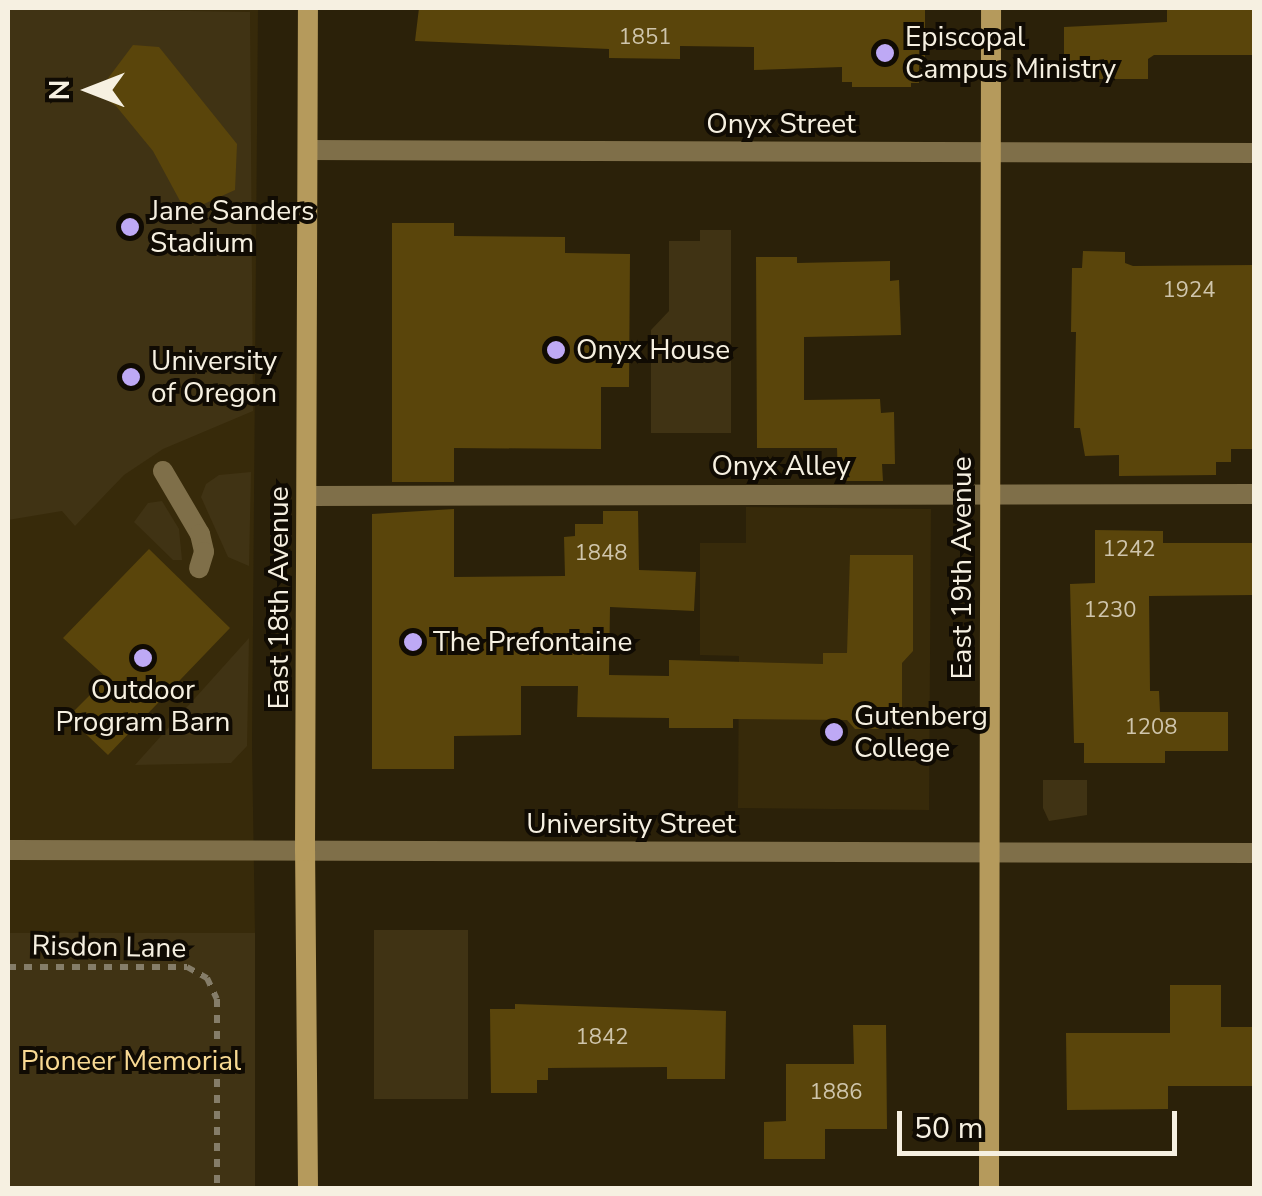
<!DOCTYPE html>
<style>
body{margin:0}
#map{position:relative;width:1262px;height:1196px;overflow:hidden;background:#2b2109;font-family:"Nunito Sans",sans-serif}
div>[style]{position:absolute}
.built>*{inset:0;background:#372a0a}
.green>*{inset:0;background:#403314;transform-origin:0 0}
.building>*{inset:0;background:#5a450b}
.path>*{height:6px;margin-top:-3px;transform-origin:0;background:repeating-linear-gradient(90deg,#857d69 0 8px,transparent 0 16px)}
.lane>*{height:20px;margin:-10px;padding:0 10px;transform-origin:10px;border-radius:10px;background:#7f6f49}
.street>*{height:20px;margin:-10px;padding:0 10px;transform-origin:10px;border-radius:10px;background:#7f6f49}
.secondary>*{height:20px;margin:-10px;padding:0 10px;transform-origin:10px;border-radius:10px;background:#b59a5c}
.dots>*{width:28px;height:28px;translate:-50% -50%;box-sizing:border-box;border:5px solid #100b03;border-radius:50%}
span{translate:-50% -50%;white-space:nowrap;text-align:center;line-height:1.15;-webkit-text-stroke:8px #100b03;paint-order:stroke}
.number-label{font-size:22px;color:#cfc5ac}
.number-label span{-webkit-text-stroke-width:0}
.poi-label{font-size:28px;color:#f6f0e1}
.left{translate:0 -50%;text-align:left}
.street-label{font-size:28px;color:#f6f0e1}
.park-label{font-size:28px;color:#f8d993}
.frame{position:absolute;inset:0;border:10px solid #f6f0e1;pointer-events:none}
.north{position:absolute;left:40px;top:40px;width:100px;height:100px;-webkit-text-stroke:8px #100b03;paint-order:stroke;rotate:270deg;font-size:28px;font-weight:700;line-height:40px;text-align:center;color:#f6f0e1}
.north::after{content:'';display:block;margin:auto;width:35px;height:45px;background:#f6f0e1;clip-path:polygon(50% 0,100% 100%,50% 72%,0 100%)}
.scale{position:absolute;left:897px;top:1111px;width:280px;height:45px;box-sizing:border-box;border:5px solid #f6f0e1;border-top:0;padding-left:12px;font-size:30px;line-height:35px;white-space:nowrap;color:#f6f0e1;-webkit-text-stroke:8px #100b03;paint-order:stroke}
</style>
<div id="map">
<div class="built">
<div style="clip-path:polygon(8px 8px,258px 8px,252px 746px,255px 933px,8px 933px)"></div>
<div style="clip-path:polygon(746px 507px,931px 509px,929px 810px,738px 808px,739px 656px,700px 655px,700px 543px,746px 543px)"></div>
</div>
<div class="green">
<div style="clip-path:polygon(8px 8px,250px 12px,253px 411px,163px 449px,124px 475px,75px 526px,62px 511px,8px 520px)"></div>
<div style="clip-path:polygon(700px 230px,731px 230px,731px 433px,651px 433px,651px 330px,669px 311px,669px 241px,700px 241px)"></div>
<div style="clip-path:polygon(251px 472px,249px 566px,228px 557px,201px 497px,206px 484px,219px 475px)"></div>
<div style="clip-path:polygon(162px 501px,179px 529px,182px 560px,173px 560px,134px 522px,148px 503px)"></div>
<div style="clip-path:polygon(249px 638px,247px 746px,231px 763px,135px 765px)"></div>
<div style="clip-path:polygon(1043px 780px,1087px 780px,1087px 815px,1049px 821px,1043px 808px)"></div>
<div style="left:468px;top:930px;width:169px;height:94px;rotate:90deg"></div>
<div style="left:8px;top:933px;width:247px;height:255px"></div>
</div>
<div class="building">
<div style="clip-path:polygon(419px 8px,925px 8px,925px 66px,919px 66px,919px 83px,911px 83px,911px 87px,852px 87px,852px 82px,842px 82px,842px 67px,754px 70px,754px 47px,680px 46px,680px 59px,609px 58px,609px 49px,415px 41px)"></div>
<div style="clip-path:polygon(1167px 8px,1254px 8px,1254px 55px,1154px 55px,1148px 59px,1148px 79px,1064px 79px,1064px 27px,1167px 22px)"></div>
<div style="clip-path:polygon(133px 45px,159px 47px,237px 144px,235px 190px,186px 212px,153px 151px,116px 106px,97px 93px)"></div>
<div style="clip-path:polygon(392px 223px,454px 223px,454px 236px,565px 237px,565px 253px,630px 254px,629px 387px,601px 387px,601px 449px,454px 448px,454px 482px,392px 482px)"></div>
<div style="clip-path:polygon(1083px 251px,1125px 252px,1125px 263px,1133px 266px,1254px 265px,1254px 449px,1231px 449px,1231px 462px,1216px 462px,1216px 475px,1119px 476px,1119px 455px,1085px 456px,1080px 428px,1074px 428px,1076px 332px,1071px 332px,1072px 268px,1082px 268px)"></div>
<div style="clip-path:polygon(756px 257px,797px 257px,797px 263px,890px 261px,890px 281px,899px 280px,901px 335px,804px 337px,804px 400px,880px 399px,881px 413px,894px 412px,895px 464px,882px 464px,883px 481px,838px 481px,837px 448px,757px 448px)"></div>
<div style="clip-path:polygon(454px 509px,454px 577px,565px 576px,564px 537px,575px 536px,575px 524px,603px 524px,603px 511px,638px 511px,639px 570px,696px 572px,694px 611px,610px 607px,609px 675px,669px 676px,669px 660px,823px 664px,823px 653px,847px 653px,850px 555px,913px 555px,913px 651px,902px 663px,902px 721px,884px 721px,879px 729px,855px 729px,847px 720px,733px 719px,733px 728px,669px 728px,669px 718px,577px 717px,578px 686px,521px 686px,521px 735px,454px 736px,454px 769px,372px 769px,372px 514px)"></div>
<div style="clip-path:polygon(1095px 530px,1163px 531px,1163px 543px,1254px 543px,1254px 595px,1149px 596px,1150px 691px,1159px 691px,1160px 712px,1228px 712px,1228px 751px,1165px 751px,1165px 763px,1084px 763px,1084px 743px,1074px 743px,1070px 584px,1095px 583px)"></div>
<div style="clip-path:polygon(149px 549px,230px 628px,108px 755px,68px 717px,107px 678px,63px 638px)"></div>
<div style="clip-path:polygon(1170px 985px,1221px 985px,1221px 1027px,1254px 1027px,1254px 1086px,1168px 1086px,1168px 1109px,1067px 1110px,1066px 1033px,1170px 1033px)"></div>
<div style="clip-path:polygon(515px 1004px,726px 1011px,725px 1079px,667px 1079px,667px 1067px,548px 1068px,548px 1080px,537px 1080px,537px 1093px,491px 1093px,490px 1009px,515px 1009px)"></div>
<div style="clip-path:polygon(853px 1025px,886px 1025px,887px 1129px,825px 1129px,825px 1159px,764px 1159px,764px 1122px,786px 1121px,786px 1064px,854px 1064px)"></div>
</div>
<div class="path">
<div style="left:8px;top:967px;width:179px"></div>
<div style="left:187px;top:967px;width:23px;rotate:29deg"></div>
<div style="left:207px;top:978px;width:23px;rotate:65deg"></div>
<div style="left:217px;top:999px;width:189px;rotate:90deg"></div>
</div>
<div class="lane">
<div style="left:163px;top:471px;width:73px;rotate:59.6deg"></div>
<div style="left:200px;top:534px;width:18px;rotate:77deg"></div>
<div style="left:204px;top:552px;width:17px;rotate:107deg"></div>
<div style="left:308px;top:496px;width:946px;rotate:-0.12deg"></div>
</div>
<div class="street">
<div style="left:308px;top:150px;width:946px;rotate:0.18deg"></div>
<div style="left:8px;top:850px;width:1246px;rotate:0.14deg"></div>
</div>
<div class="secondary">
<div style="left:308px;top:1188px;width:337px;rotate:-90.5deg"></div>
<div style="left:305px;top:851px;width:843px;rotate:-89.8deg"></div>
<div style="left:989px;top:1188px;width:1180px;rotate:-89.9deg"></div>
</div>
<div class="dots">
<div style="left:885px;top:53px;background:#bea9f5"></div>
<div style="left:130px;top:227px;background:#bea9f5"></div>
<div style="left:556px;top:350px;background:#bea9f5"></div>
<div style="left:131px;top:377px;background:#bea9f5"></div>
<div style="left:413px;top:642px;background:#bea9f5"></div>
<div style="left:143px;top:658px;background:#bea9f5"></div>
<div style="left:834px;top:732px;background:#bea9f5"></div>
</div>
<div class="number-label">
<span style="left:645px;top:38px">1851</span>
<span style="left:1189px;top:291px">1924</span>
<span style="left:1129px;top:550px">1242</span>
<span style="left:601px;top:554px">1848</span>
<span style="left:1110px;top:611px">1230</span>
<span style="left:1151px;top:728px">1208</span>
<span style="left:602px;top:1038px">1842</span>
<span style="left:836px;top:1093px">1886</span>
</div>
<div class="poi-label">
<span class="left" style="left:905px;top:53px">Episcopal<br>Campus Ministry</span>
<span class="left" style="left:150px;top:227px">Jane Sanders<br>Stadium</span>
<span class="left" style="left:576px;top:350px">Onyx House</span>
<span class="left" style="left:151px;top:377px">University<br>of Oregon</span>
<span class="left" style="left:433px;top:642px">The Prefontaine</span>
<span style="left:143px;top:706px">Outdoor<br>Program Barn</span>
<span class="left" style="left:854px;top:732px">Gutenberg<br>College</span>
</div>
<div class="street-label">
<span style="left:781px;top:124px">Onyx Street</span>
<span style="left:781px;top:466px">Onyx Alley</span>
<span style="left:962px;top:568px;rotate:-90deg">East 19th Avenue</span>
<span style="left:279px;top:598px;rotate:-90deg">East 18th Avenue</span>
<span style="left:631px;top:824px">University Street</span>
<span style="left:109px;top:947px;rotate:1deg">Risdon Lane</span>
</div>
<div class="park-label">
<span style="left:131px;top:1061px">Pioneer Memorial</span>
</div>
<div class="frame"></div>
<div class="north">N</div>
<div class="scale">50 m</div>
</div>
